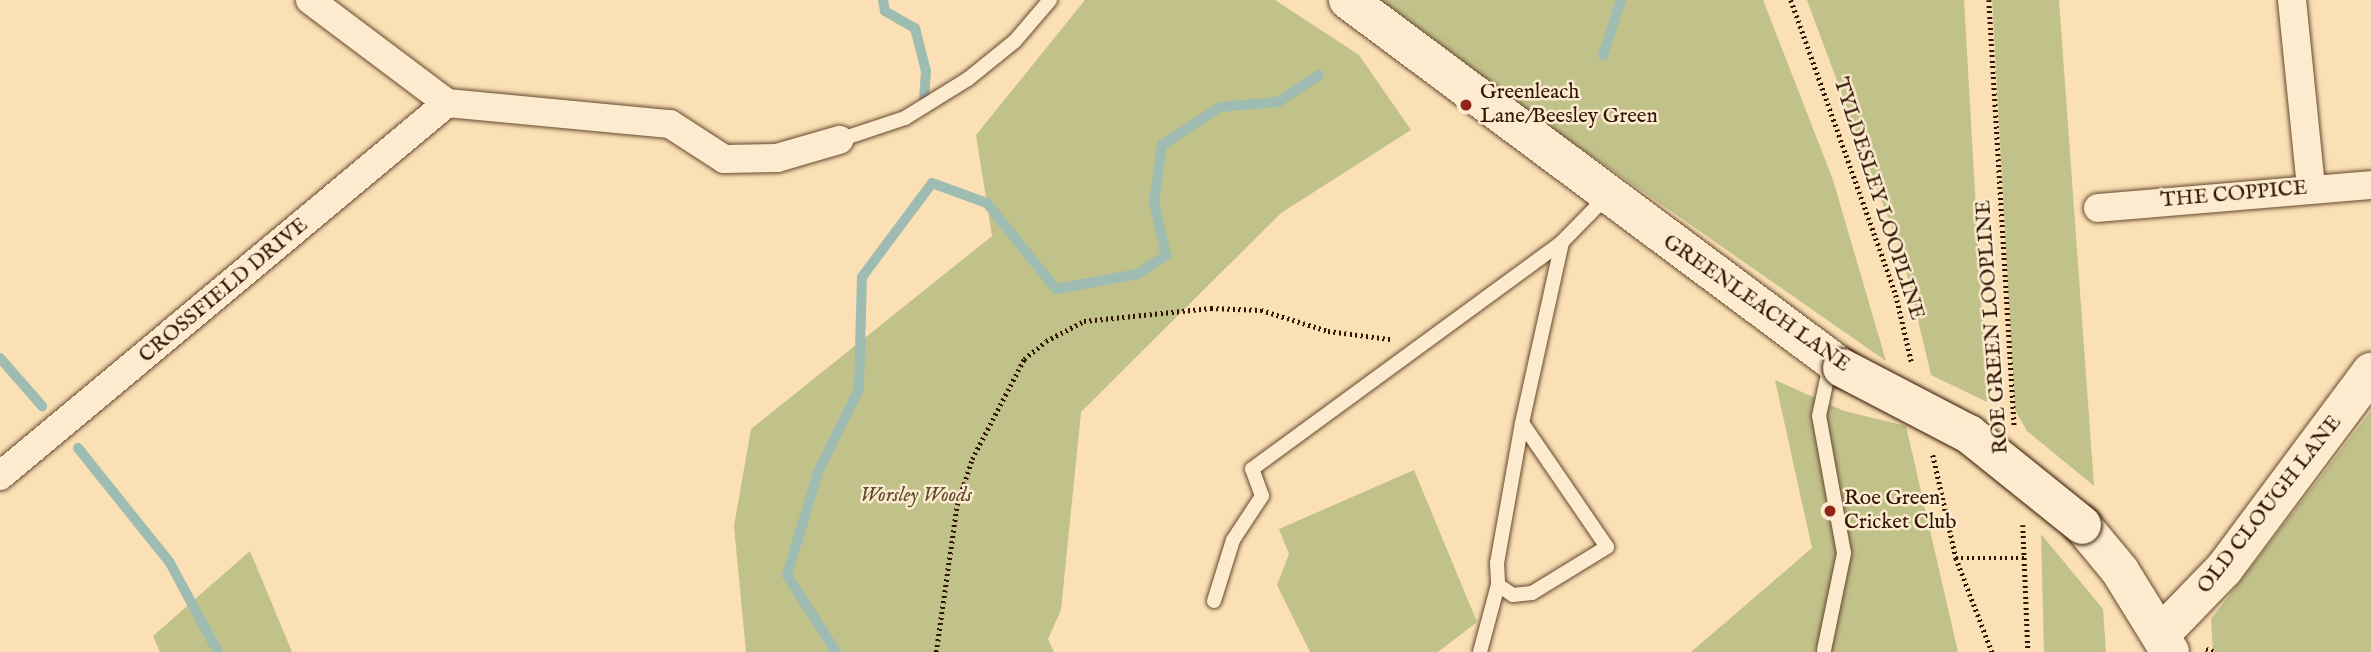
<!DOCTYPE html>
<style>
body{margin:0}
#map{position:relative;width:2371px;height:652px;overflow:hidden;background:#fae0b4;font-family:"IM FELL English",serif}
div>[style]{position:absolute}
.green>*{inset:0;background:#c1c18a}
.stream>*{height:10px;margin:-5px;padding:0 5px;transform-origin:5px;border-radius:5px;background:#9fbcb3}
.path>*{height:4.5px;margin-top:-2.25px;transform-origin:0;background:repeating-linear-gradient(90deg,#341504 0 2px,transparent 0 5.5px)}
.roads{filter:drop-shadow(0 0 2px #664830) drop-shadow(0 0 2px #664830)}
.lane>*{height:14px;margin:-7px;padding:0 7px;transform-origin:7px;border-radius:7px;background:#fcebce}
.street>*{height:28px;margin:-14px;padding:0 14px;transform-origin:14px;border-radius:14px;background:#fcebce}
.secondary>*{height:38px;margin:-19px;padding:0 19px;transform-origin:19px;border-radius:19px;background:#fcebce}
.bridges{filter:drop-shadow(0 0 2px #341504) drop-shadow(0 0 2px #341504)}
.secondary-bridge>*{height:38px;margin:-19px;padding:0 19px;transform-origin:19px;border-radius:19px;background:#fcebce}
.dots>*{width:19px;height:19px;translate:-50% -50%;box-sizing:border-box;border:4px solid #fcebce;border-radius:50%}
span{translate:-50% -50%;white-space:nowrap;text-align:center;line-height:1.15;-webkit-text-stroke:5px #fcebce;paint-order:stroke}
.poi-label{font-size:21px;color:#341504}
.left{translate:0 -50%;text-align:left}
.street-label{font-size:21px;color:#341504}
.park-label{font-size:21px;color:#5e492c;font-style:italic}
</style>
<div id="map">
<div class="green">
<div style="clip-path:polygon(1085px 0,1275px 0,1359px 55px,1411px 130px,1281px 213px,1081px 412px,1061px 610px,1048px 639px,1054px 652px,746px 652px,734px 526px,751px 429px,992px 236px,976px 135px)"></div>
<div style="clip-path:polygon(1368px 0,1763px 0,1833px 180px,1886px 361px)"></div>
<div style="clip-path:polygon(1807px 0,1964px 0,1987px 402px,1931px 375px,1904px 261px)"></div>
<div style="clip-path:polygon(1992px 0,2059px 0,2094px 486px,2027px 431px,2015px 410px)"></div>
<div style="clip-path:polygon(1775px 380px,1844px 411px,1906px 426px,1958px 652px,1691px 652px,1812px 548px)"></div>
<div style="clip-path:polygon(2371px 411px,2371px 652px,2213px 652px,2211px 619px)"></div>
<div style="clip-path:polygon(1414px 470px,1477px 622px,1438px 652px,1310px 652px,1277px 585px,1289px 554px,1279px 529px)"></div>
<div style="clip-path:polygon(2041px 534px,2103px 609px,2106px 652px,2044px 652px)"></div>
<div style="clip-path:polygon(250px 551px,292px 652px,160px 652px,153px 636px)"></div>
</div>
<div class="stream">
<div style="left:883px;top:0;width:11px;rotate:80deg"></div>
<div style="left:885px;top:11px;width:34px;rotate:30deg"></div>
<div style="left:915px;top:28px;width:44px;rotate:75.7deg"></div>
<div style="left:926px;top:71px;width:26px;rotate:94deg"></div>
<div style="left:1603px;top:55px;width:58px;rotate:-71.9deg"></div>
<div style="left:0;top:358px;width:64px;rotate:48.8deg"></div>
<div style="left:78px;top:448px;width:147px;rotate:51.3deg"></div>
<div style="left:170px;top:563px;width:101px;rotate:61.7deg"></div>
<div style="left:836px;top:652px;width:91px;rotate:-122.5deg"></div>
<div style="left:787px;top:575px;width:108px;rotate:-73.2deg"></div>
<div style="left:818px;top:472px;width:93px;rotate:-63.7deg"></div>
<div style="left:859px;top:389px;width:112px;rotate:-88.5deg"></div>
<div style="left:862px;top:277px;width:117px;rotate:-53.3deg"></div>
<div style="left:932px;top:183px;width:59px;rotate:20deg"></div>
<div style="left:987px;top:203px;width:110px;rotate:51.3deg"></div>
<div style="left:1056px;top:289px;width:83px;rotate:-10.4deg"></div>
<div style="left:1138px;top:274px;width:34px;rotate:-34deg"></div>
<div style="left:1166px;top:255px;width:53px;rotate:-103deg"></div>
<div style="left:1154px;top:203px;width:59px;rotate:-82.1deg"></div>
<div style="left:1162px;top:145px;width:69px;rotate:-33.2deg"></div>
<div style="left:1220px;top:107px;width:58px;rotate:-4.9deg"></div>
<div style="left:1278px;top:102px;width:49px;rotate:-33.4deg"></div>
</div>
<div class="path">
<div style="left:1791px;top:0;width:313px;rotate:70.4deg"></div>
<div style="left:1896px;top:295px;width:71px;rotate:76.9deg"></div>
<div style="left:1989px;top:0;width:426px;rotate:86.6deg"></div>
<div style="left:1933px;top:455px;width:106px;rotate:77.4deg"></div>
<div style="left:1956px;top:558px;width:101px;rotate:69deg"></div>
<div style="left:2023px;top:525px;width:127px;rotate:87.7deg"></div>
<div style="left:1956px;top:558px;width:70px"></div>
<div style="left:2206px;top:649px;width:10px;rotate:17deg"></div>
<div style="left:936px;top:652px;width:148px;rotate:-81.9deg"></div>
<div style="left:957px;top:505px;width:48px;rotate:-71.9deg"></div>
<div style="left:972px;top:459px;width:113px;rotate:-62.5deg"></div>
<div style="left:1024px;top:359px;width:28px;rotate:-39deg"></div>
<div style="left:1046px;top:341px;width:43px;rotate:-27.8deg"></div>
<div style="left:1084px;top:321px;width:128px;rotate:-5.8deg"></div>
<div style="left:1211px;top:308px;width:50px;rotate:2.3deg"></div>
<div style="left:1261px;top:310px;width:70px;rotate:17.4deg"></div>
<div style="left:1328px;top:331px;width:63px;rotate:7.4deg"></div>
</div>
<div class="roads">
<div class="lane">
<div style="left:839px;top:140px;width:70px;rotate:-18.4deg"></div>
<div style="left:905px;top:118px;width:74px;rotate:-31.8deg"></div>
<div style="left:968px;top:79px;width:60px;rotate:-39deg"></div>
<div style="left:1015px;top:41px;width:54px;rotate:-49.5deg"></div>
<div style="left:1522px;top:423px;width:142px;rotate:100.1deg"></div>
<div style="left:1497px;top:563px;width:22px;rotate:87deg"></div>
<div style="left:1498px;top:585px;width:18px;rotate:34deg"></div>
<div style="left:1513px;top:595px;width:19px;rotate:-6deg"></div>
<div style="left:1532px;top:593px;width:88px;rotate:-31.5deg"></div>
<div style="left:1607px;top:547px;width:150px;rotate:-124.4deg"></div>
<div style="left:1522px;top:423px;width:185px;rotate:-77.5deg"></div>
<div style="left:1214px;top:601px;width:64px;rotate:-72.7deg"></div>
<div style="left:1233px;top:540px;width:53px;rotate:-56.6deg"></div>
<div style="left:1262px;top:496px;width:29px;rotate:-110deg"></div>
<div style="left:1252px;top:469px;width:384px;rotate:-36.2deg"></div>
<div style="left:1562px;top:242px;width:64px;rotate:-45.6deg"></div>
<div style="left:1824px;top:650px;width:99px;rotate:-78.3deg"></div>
<div style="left:1844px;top:553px;width:139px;rotate:-100.3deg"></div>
<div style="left:1819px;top:416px;width:52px;rotate:-77.8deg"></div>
<div style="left:1480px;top:652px;width:69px;rotate:-75deg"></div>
</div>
<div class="street">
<div style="left:310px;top:0;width:171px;rotate:36.9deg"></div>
<div style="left:447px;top:103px;width:224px;rotate:5.4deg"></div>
<div style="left:670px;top:124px;width:64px;rotate:32.9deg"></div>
<div style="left:724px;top:159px;width:53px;rotate:-1.1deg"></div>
<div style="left:777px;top:158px;width:65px;rotate:-16.2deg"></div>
<div style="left:2292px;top:0;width:189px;rotate:84.2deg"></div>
<div style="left:2098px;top:208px;width:274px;rotate:-4.8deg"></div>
<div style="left:0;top:476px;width:582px;rotate:-39.84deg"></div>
</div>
<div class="secondary">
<div style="left:1348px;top:0;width:616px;rotate:36.68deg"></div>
<div style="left:2082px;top:525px;width:60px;rotate:50.4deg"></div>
<div style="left:2120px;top:571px;width:95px;rotate:58.3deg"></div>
<div style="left:2162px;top:633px;width:89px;rotate:-45.9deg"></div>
<div style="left:2224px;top:569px;width:246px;rotate:-53.3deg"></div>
</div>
</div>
<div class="bridges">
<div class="secondary-bridge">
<div style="left:1842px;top:368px;width:143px;rotate:27.5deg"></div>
<div style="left:1969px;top:434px;width:145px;rotate:38.8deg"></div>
</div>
</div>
<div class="dots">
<div style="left:1466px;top:105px;background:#8f2418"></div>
<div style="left:1830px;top:511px;background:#8f2418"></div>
</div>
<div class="poi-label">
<span class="left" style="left:1480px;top:105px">Greenleach<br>Lane/Beesley Green</span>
<span class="left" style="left:1844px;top:511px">Roe Green<br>Cricket Club</span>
</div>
<div class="street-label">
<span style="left:2234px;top:195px;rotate:-5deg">THE COPPICE</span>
<span style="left:1878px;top:199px;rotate:72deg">TYLDESLEY LOOPLINE</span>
<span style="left:224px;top:291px;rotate:-40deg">CROSSFIELD DRIVE</span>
<span style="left:1756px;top:304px;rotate:35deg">GREENLEACH LANE</span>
<span style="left:1993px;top:327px;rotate:-94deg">ROE GREEN LOOPLINE</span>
<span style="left:2270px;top:505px;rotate:-52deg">OLD CLOUGH LANE</span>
</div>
<div class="park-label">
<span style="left:916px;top:496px">Worsley Woods</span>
</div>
</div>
